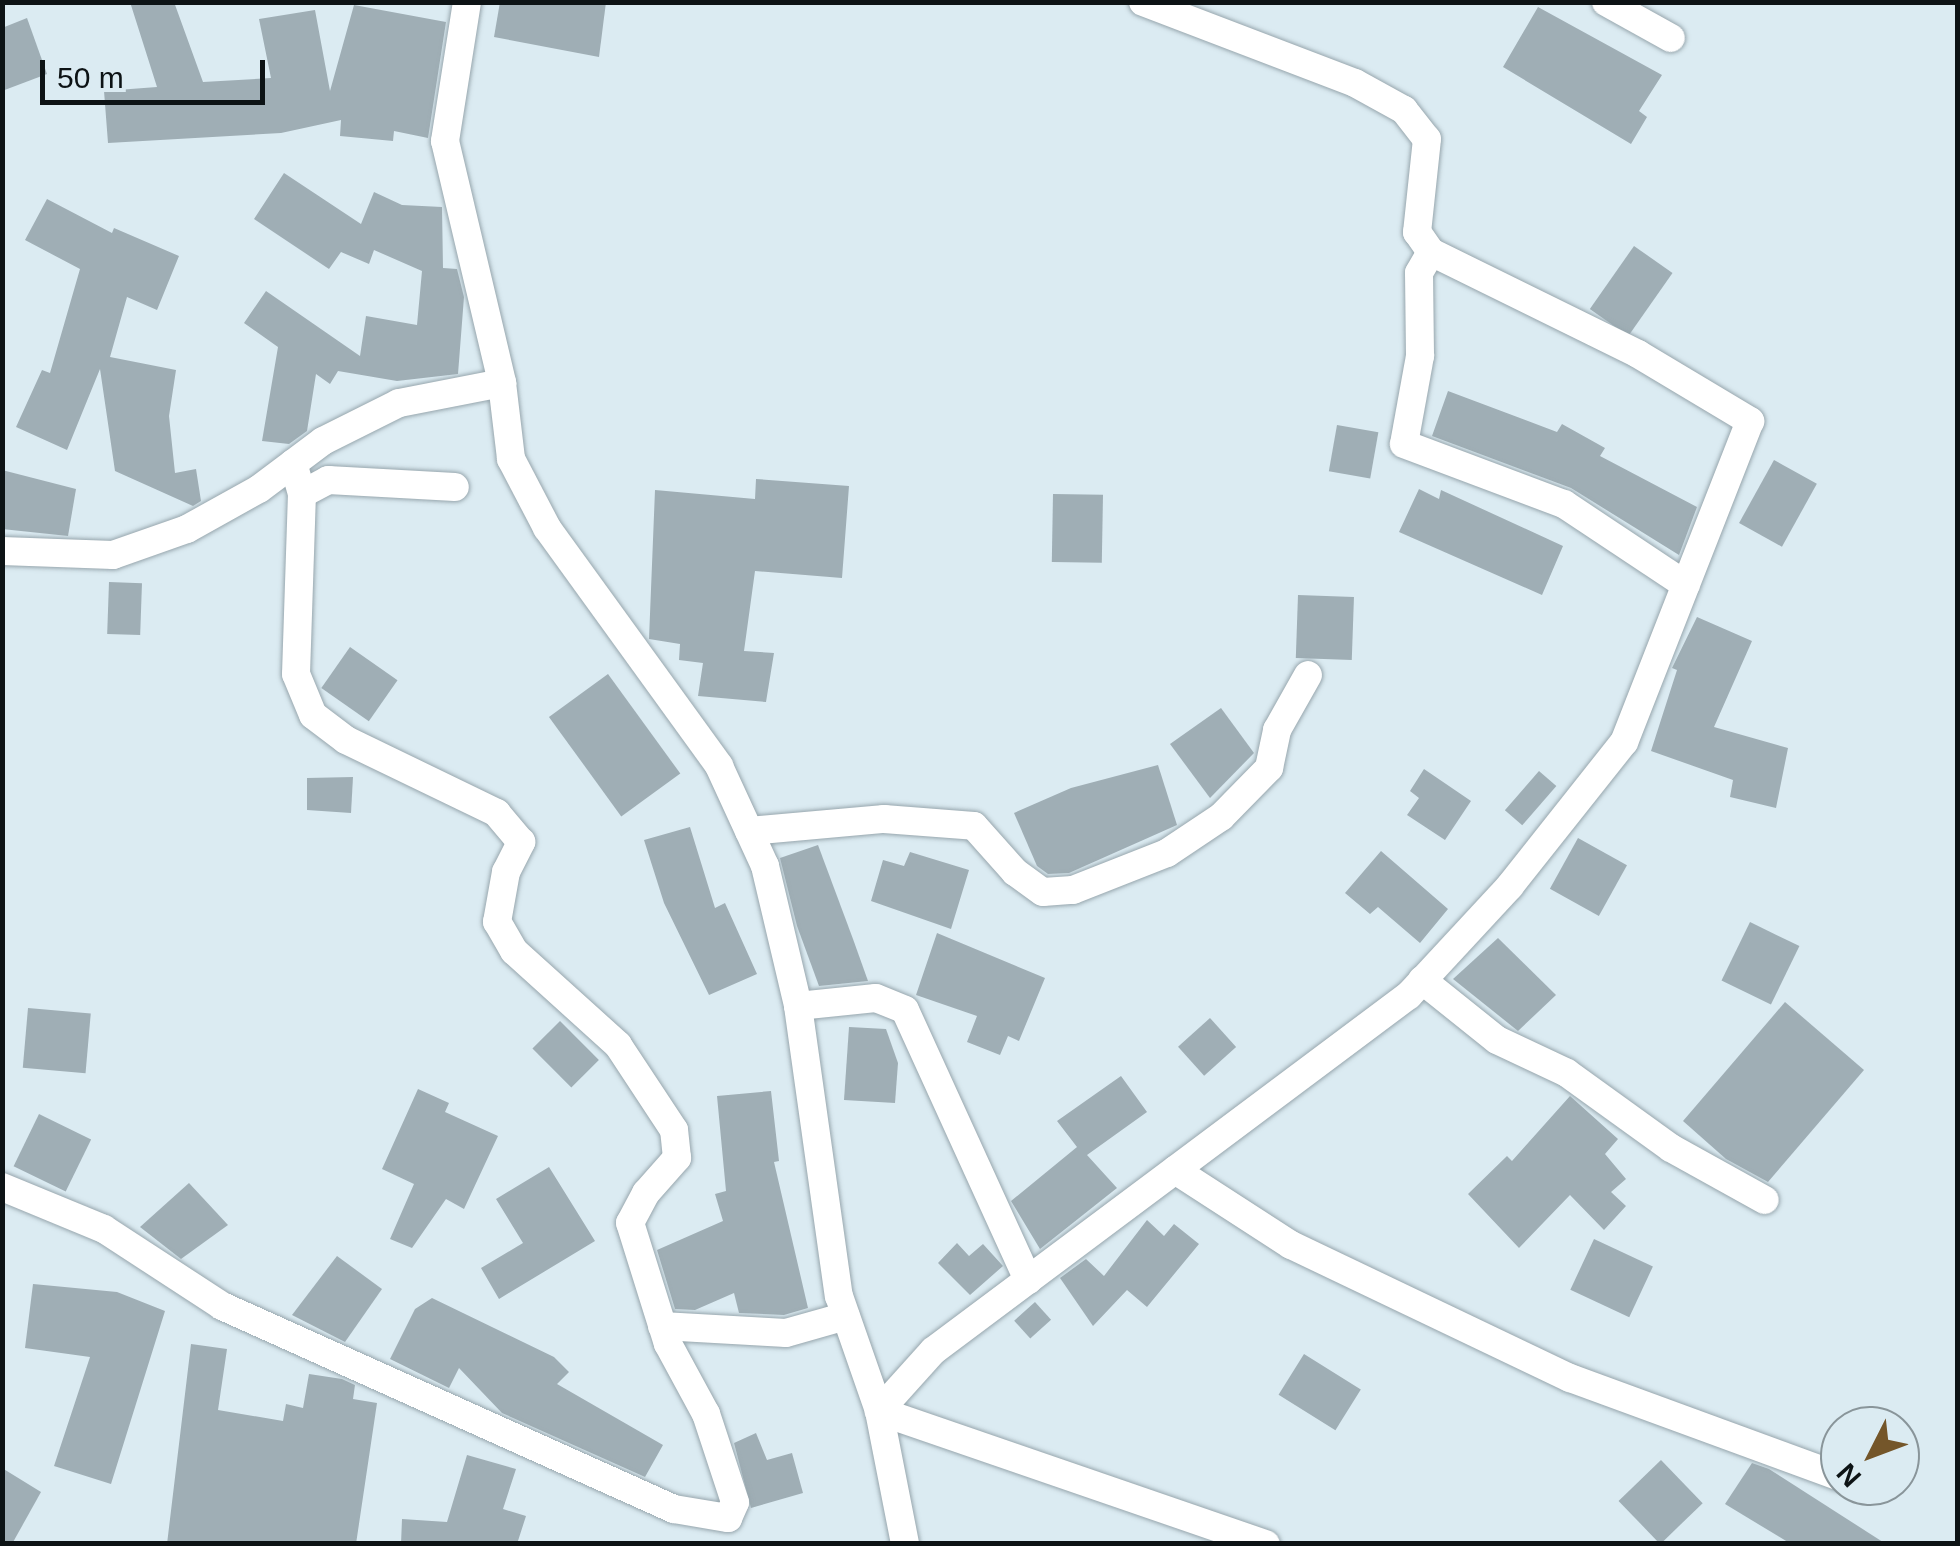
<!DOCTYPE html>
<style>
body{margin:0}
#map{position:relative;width:1960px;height:1546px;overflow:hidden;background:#dbebf2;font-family:Arial,sans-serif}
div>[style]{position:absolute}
.building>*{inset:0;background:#9faeb5;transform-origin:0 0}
.roads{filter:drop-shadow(0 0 2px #97a6ad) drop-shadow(0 0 2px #97a6ad)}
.street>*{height:28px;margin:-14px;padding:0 14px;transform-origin:14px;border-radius:14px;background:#fff}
span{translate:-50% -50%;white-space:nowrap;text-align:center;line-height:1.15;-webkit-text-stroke:9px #dbebf2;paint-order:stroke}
.frame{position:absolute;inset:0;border:5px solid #0d1315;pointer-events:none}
.north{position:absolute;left:1820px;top:1406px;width:100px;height:100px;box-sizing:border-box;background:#dbebf2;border:2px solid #89959a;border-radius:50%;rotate:228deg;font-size:28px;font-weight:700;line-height:40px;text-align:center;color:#0d1315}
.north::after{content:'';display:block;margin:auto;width:35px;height:45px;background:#74562a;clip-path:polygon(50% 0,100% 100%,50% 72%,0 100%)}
.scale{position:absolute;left:40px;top:60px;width:225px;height:45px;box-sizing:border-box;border:5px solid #0d1315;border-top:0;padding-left:12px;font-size:30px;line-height:35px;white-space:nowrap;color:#0d1315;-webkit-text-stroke:8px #dbebf2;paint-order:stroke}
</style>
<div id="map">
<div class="building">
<div style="clip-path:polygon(130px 2px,174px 2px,203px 82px,271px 78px,259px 19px,315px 10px,330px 91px,354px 5px,446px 22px,428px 138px,394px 131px,393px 141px,340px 136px,341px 120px,281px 133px,108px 143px,104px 91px,157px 87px)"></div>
<div style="clip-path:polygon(500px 2px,606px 2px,599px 57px,494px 37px)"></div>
<div style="clip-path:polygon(1538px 7px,1662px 75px,1639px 111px,1647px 117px,1631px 144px,1503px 67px)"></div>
<div style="clip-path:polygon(27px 18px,47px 74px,2px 91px,2px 28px)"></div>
<div style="clip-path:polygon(284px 173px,361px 224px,374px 192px,402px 205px,442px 207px,443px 268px,457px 269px,464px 297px,458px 374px,397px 381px,338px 371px,330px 384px,316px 374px,307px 431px,289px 444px,262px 441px,278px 347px,244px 323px,266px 291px,360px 356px,366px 316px,417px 325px,422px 271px,374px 250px,369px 264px,341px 252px,329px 269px,254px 219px)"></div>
<div style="clip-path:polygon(47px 199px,112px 233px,114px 228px,179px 256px,157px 310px,127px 297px,110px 357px,176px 370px,169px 416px,175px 473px,196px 469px,201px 501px,193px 506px,115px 471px,100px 369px,67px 450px,16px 427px,42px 370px,50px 373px,80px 269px,25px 240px)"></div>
<div style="left:1634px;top:246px;width:47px;height:77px;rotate:35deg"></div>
<div style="clip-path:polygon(1448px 391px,1557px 432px,1562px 424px,1605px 448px,1600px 456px,1697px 507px,1679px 555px,1571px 488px,1432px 436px)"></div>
<div style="left:1337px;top:425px;width:42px;height:47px;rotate:10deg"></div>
<div style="left:1774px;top:460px;width:49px;height:72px;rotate:29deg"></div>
<div style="clip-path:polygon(2px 470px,76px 489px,68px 536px,2px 529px)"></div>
<div style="clip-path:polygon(756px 479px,849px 486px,842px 578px,755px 571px,744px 651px,774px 653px,766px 702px,698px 696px,703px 663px,679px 660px,680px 644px,649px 639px,655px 490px,755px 499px)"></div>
<div style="clip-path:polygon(1419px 489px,1439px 499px,1441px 490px,1563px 546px,1542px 595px,1399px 532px)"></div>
<div style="left:1053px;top:494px;width:50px;height:68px;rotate:1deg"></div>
<div style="left:109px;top:582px;width:33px;height:52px;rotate:2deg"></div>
<div style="left:1298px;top:595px;width:56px;height:63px;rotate:2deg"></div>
<div style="clip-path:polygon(1697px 617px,1752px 641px,1714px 727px,1788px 748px,1776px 808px,1730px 797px,1733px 780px,1651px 751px,1677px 670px,1672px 668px)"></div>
<div style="left:350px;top:647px;width:58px;height:50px;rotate:35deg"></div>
<div style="left:608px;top:674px;width:123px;height:73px;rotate:54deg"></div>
<div style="clip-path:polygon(1221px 708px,1254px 753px,1210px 798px,1170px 744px)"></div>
<div style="clip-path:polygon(1158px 765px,1177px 825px,1069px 873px,1048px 874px,1037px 866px,1014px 813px,1071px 788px)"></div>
<div style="clip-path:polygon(1424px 769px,1471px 801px,1445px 840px,1407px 815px,1419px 798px,1410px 791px)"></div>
<div style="left:1539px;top:771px;width:23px;height:52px;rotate:41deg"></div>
<div style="clip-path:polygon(353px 777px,351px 813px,307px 810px,307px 778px)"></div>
<div style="clip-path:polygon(690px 827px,715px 908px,725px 903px,757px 974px,709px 995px,664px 903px,644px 840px)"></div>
<div style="left:1578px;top:838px;width:56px;height:58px;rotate:29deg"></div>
<div style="clip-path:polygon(818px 845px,853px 939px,868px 981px,819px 986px,797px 926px,780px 858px)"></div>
<div style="clip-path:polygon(1381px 851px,1448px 909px,1420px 943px,1378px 907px,1370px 914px,1345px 893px)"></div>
<div style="clip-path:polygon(910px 852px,969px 870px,951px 929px,871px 901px,883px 860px,904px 866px)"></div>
<div style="left:1750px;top:922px;width:55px;height:65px;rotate:26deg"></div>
<div style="clip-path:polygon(937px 933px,1045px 978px,1019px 1041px,1008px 1036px,1000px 1055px,967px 1042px,977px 1016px,916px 995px)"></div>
<div style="clip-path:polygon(1498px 938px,1556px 995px,1518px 1031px,1453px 979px)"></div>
<div style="clip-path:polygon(1785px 1002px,1864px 1070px,1768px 1182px,1726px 1159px,1683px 1121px)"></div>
<div style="left:28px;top:1008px;width:63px;height:60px;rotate:5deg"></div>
<div style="left:1210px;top:1018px;width:39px;height:43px;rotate:48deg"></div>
<div style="left:560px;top:1021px;width:55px;height:39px;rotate:45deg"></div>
<div style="clip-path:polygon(849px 1027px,886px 1029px,898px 1063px,895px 1103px,844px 1100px)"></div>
<div style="clip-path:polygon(1121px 1076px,1147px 1112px,1087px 1155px,1117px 1188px,1040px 1249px,1011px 1201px,1077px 1147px,1057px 1121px)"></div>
<div style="clip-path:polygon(418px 1089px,449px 1103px,445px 1112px,498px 1136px,464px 1209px,446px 1199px,412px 1248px,390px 1239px,414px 1184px,382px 1169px)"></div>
<div style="clip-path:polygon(771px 1091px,779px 1161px,774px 1162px,808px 1308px,784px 1315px,739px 1313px,734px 1293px,695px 1310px,675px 1309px,657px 1250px,723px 1221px,715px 1194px,726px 1191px,717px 1096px)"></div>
<div style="clip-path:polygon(1570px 1096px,1618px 1139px,1605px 1154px,1626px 1179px,1611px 1192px,1626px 1206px,1604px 1230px,1570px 1195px,1519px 1248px,1468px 1194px,1507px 1156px,1512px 1161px)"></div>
<div style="left:39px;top:1114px;width:58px;height:58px;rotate:26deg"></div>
<div style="clip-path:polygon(549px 1167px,595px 1241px,499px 1299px,481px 1268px,523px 1243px,496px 1199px)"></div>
<div style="clip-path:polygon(189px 1183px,228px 1225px,181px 1259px,140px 1227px)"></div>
<div style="clip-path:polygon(1147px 1220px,1164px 1236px,1174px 1224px,1199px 1244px,1147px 1307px,1127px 1290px,1093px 1326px,1060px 1278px,1086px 1259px,1104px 1276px)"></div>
<div style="left:1594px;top:1239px;width:65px;height:56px;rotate:25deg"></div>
<div style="clip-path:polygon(957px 1243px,969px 1256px,983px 1244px,1003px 1266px,970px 1295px,938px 1263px)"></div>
<div style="clip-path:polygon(337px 1256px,382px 1289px,345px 1342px,292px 1315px)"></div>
<div style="clip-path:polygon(33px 1284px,117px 1292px,165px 1311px,111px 1484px,54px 1466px,90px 1357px,25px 1348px)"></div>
<div style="clip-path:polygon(432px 1298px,554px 1357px,569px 1372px,557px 1384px,663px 1445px,645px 1477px,502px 1413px,459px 1368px,449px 1388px,390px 1359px,415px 1309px)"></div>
<div style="left:1035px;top:1302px;width:24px;height:28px;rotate:48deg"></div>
<div style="clip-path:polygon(191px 1344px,227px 1349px,218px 1410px,283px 1421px,286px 1404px,303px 1408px,309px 1374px,342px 1379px,355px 1385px,353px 1399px,377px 1403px,356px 1544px,167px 1544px)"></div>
<div style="left:1304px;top:1354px;width:67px;height:48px;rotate:32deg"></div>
<div style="clip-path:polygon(756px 1433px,767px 1460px,792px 1453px,803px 1493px,751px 1508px,734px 1443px)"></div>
<div style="clip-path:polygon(467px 1455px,516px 1469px,503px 1509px,526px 1516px,517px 1544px,401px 1544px,402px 1519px,447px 1522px)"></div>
<div style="left:1661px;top:1460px;width:60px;height:59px;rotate:46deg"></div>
<div style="clip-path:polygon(1752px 1463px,1769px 1469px,1886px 1544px,1791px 1544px,1725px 1504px)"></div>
<div style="clip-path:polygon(2px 1468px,41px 1492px,12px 1544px,2px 1544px)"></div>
</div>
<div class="roads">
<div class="street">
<div style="left:467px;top:2px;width:141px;rotate:99deg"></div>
<div style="left:445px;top:141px;width:249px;rotate:76.7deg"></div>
<div style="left:502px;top:383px;width:77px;rotate:83.2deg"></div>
<div style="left:511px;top:459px;width:78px;rotate:62.4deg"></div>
<div style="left:547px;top:528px;width:294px;rotate:54.1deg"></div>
<div style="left:719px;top:766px;width:110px;rotate:65.3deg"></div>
<div style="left:765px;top:866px;width:144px;rotate:76.7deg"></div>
<div style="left:798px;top:1006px;width:293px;rotate:82deg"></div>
<div style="left:839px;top:1296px;width:122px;rotate:70.8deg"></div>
<div style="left:879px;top:1411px;width:136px;rotate:78.9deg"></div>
<div style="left:1143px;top:2px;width:227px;rotate:20.9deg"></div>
<div style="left:1355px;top:83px;width:56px;rotate:28.9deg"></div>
<div style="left:1404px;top:110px;width:37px;rotate:52deg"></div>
<div style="left:1427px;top:139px;width:94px;rotate:96.1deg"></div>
<div style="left:1417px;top:232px;width:24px;rotate:55deg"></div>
<div style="left:1431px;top:252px;width:231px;rotate:26.2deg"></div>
<div style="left:1638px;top:354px;width:131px;rotate:30.9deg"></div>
<div style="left:1750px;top:421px;width:345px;rotate:111.4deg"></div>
<div style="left:1624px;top:742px;width:184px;rotate:128.4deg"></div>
<div style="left:1510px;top:886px;width:149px;rotate:132.8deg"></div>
<div style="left:1409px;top:995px;width:594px;rotate:143.21deg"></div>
<div style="left:933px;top:1351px;width:81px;rotate:132deg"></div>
<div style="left:879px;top:1411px;width:409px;rotate:19deg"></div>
<div style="left:1606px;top:2px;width:74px;rotate:29deg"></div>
<div style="left:1431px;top:252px;width:24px;rotate:120deg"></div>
<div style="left:1419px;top:273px;width:83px;rotate:89.3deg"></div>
<div style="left:1420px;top:356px;width:89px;rotate:100.3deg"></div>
<div style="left:1404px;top:444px;width:171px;rotate:20.6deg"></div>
<div style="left:1564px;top:504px;width:146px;rotate:33.6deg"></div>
<div style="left:302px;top:494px;width:30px;rotate:-28deg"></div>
<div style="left:328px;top:480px;width:127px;rotate:3.2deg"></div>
<div style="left:2px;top:551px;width:111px;rotate:2.1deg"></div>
<div style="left:113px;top:555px;width:78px;rotate:-19.4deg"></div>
<div style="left:187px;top:529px;width:82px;rotate:-29.1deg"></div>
<div style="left:259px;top:489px;width:80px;rotate:-36.9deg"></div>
<div style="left:323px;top:441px;width:85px;rotate:-26.6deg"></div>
<div style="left:399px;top:403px;width:105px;rotate:-11deg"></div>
<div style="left:749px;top:831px;width:136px;rotate:-5.1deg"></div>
<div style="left:884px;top:819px;width:90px;rotate:4.4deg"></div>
<div style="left:974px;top:826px;width:62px;rotate:48.3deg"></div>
<div style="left:1015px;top:872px;width:34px;rotate:36deg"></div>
<div style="left:1043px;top:892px;width:30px;rotate:-4deg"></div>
<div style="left:1073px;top:890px;width:101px;rotate:-21.5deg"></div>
<div style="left:1167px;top:853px;width:65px;rotate:-33.7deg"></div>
<div style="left:1221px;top:817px;width:69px;rotate:-45.6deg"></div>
<div style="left:1269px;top:768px;width:39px;rotate:-78deg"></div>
<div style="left:1277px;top:730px;width:63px;rotate:-60.6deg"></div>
<div style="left:1422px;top:980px;width:96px;rotate:38.7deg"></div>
<div style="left:1497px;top:1040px;width:77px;rotate:25.2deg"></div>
<div style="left:1567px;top:1073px;width:128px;rotate:35.8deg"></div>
<div style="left:1671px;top:1148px;width:107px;rotate:29deg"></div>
<div style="left:798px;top:1006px;width:78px;rotate:-5.9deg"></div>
<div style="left:876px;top:998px;width:31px;rotate:22deg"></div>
<div style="left:905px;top:1010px;width:297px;rotate:65.5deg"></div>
<div style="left:1175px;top:1170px;width:138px;rotate:32.9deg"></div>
<div style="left:1291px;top:1245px;width:309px;rotate:25.5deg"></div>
<div style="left:1570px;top:1378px;width:288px;rotate:20.1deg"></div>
<div style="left:2px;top:1187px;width:110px;rotate:22.4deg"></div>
<div style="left:104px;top:1229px;width:141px;rotate:33.1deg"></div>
<div style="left:222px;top:1306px;width:495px;rotate:24.2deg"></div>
<div style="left:674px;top:1509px;width:55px;rotate:9.5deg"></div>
<div style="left:728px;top:1518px;width:17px;rotate:-66deg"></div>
<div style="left:735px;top:1502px;width:93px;rotate:-108.2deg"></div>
<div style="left:706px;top:1414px;width:80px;rotate:-118.5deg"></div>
<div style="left:668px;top:1344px;width:127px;rotate:-107.4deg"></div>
<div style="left:630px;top:1223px;width:34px;rotate:-62deg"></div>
<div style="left:646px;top:1193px;width:47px;rotate:-48.5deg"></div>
<div style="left:677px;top:1158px;width:28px;rotate:-96deg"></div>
<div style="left:674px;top:1130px;width:102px;rotate:-123.4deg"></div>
<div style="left:618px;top:1045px;width:140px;rotate:-137.9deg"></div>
<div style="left:514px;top:951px;width:34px;rotate:-120deg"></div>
<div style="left:497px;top:922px;width:51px;rotate:-79.8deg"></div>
<div style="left:506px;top:872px;width:34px;rotate:-63deg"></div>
<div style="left:521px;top:842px;width:38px;rotate:-130deg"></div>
<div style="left:497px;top:813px;width:168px;rotate:-154.2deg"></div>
<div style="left:346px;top:740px;width:41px;rotate:-142.9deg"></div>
<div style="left:313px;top:715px;width:44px;rotate:-112.5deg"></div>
<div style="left:296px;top:674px;width:180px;rotate:-88.1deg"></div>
<div style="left:302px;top:494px;width:32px;rotate:-106deg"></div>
<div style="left:662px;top:1326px;width:124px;rotate:3.2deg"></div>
<div style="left:786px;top:1333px;width:62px;rotate:-15.8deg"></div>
</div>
</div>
<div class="frame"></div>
<div class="north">N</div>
<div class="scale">50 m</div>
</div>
